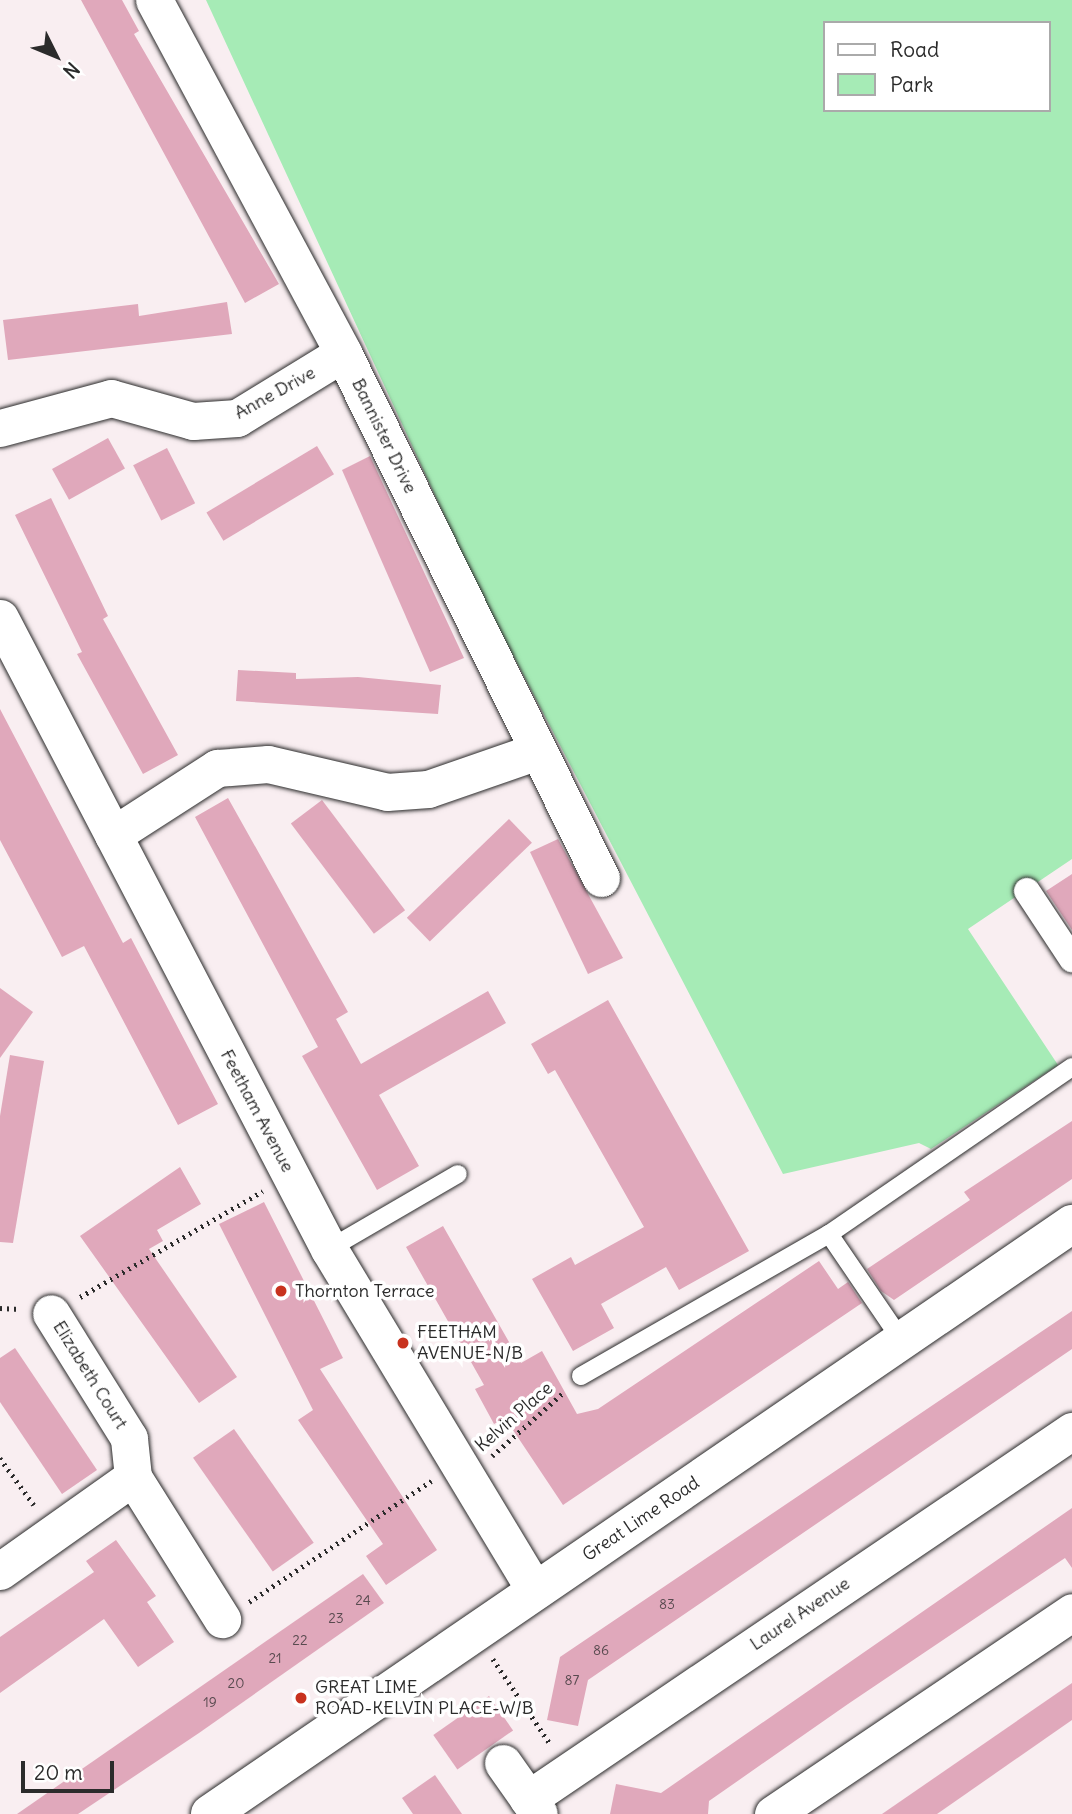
<!DOCTYPE html>
<style>
body{margin:0}
#map{position:relative;width:1072px;height:1814px;overflow:hidden;background:#f9eef1;font-family:Delius,sans-serif}
div>[style]{position:absolute}
.green>*{inset:0;background:#a6ebb6}
.building>*{inset:0;background:#e0a8bb;transform-origin:0 0}
.path>*{height:4.5px;margin-top:-2.25px;transform-origin:0;background:repeating-linear-gradient(90deg,#2b2b2b 0 2px,transparent 0 7px)}
.roads{filter:drop-shadow(0 0 2px #2b2b2b) drop-shadow(0 0 2px #2b2b2b)}
.service>*{height:18px;margin:-9px;padding:0 9px;transform-origin:9px;border-radius:9px;background:#fff}
.pedestrian>*{height:26px;margin:-13px;padding:0 13px;transform-origin:13px;border-radius:13px;background:#fff}
.minor>*{height:37px;margin:-18.5px;padding:0 18.5px;transform-origin:18.5px;border-radius:18.5px;background:#fff}
.secondary>*{height:38px;margin:-19px;padding:0 19px;transform-origin:19px;border-radius:19px;background:#fff}
.dots>*{width:19px;height:19px;translate:-50% -50%;box-sizing:border-box;border:4px solid #fff;border-radius:50%}
span{translate:-50% -50%;white-space:nowrap;text-align:center;line-height:1.15;-webkit-text-stroke:7px #fff;paint-order:stroke}
.number-label{font-size:14px;color:#584a4f}
.number-label span{-webkit-text-stroke-width:0}
.street-label{font-size:18px;color:#2b2b2b}
.poi-label{font-size:18px;color:#2b2b2b}
.left{translate:0 -50%;text-align:left}
.legend{position:absolute;left:823px;top:21px;width:228px;height:91px;box-sizing:border-box;background:#fff;border:2px solid #aaa;margin:0;padding:9px 12px;list-style:none;font-size:21px;color:#2b2b2b}
.legend li{display:flex;align-items:center;gap:14px;height:35px}
.legend b{width:35px;border:2px solid #aaa}
.north{position:absolute;left:21px;top:21px;width:70px;height:70px;-webkit-text-stroke:5px #fff;paint-order:stroke;rotate:133deg;font-size:19px;font-weight:700;line-height:28px;text-align:center;color:#2b2b2b}
.north::after{content:'';display:block;margin:auto;width:24px;height:32px;background:#2b2b2b;clip-path:polygon(50% 0,100% 100%,50% 72%,0 100%)}
.scale{position:absolute;left:21px;top:1761px;width:93px;height:32px;box-sizing:border-box;border:4px solid #2b2b2b;border-top:0;padding-left:9px;font-size:21px;line-height:24px;white-space:nowrap;color:#2b2b2b;-webkit-text-stroke:5px #fff;paint-order:stroke}
</style>
<div id="map">
<div class="green">
<div style="clip-path:polygon(evenodd,206px 0,1072px 0,1072px 859px,968px 929px,1058px 1065px,931px 1149px,919px 1143px,783px 1174px,475px 582px,206px 0,825px 23px,1049px 23px,1049px 110px,825px 110px,825px 23px)"></div>
</div>
<div class="building">
<div style="clip-path:polygon(81px 0,122px 0,139px 31px,134px 34px,279px 284px,245px 303px)"></div>
<div style="clip-path:polygon(227px 302px,232px 334px,8px 360px,3px 320px,138px 304px,139px 316px)"></div>
<div style="left:108px;top:438px;width:35px;height:64px;rotate:61deg"></div>
<div style="left:317px;top:446px;width:33px;height:129px;rotate:59deg"></div>
<div style="left:167px;top:448px;width:62px;height:38px;rotate:63deg"></div>
<div style="clip-path:polygon(370px 456px,464px 658px,430px 672px,342px 470px)"></div>
<div style="clip-path:polygon(51px 498px,108px 616px,103px 619px,178px 755px,143px 774px,77px 654px,82px 652px,15px 515px)"></div>
<div style="clip-path:polygon(238px 670px,296px 673px,296px 679px,358px 677px,441px 685px,438px 714px,236px 701px)"></div>
<div style="clip-path:polygon(0 709px,123px 943px,131px 938px,218px 1104px,178px 1125px,84px 946px,62px 957px,0 840px)"></div>
<div style="clip-path:polygon(228px 798px,348px 1012px,336px 1019px,361px 1064px,488px 991px,506px 1023px,379px 1095px,419px 1166px,377px 1190px,302px 1056px,318px 1047px,195px 817px)"></div>
<div style="left:322px;top:800px;width:138px;height:39px;rotate:53deg"></div>
<div style="left:509px;top:819px;width:33px;height:142px;rotate:46deg"></div>
<div style="clip-path:polygon(558px 839px,623px 958px,588px 974px,530px 852px)"></div>
<div style="clip-path:polygon(1072px 874px,1072px 930px,1046px 891px)"></div>
<div style="clip-path:polygon(0 988px,33px 1012px,0 1058px)"></div>
<div style="clip-path:polygon(608px 1000px,749px 1251px,679px 1290px,666px 1267px,601px 1304px,614px 1328px,573px 1351px,532px 1279px,571px 1257px,575px 1265px,644px 1227px,555px 1070px,548px 1074px,531px 1044px)"></div>
<div style="clip-path:polygon(10px 1055px,44px 1061px,13px 1243px,0 1242px,0 1116px)"></div>
<div style="clip-path:polygon(1072px 1121px,1072px 1179px,894px 1300px,881px 1291px,867px 1269px,970px 1200px,964px 1192px)"></div>
<div style="clip-path:polygon(180px 1167px,201px 1204px,157px 1230px,163px 1241px,149px 1249px,237px 1377px,199px 1403px,80px 1236px)"></div>
<div style="clip-path:polygon(264px 1202px,343px 1358px,320px 1369px,437px 1550px,386px 1585px,366px 1556px,383px 1544px,298px 1420px,313px 1410px,219px 1224px)"></div>
<div style="clip-path:polygon(443px 1226px,521px 1363px,542px 1351px,577px 1414px,598px 1409px,819px 1261px,838px 1289px,848px 1282px,862px 1303px,563px 1505px,505px 1418px,494px 1424px,475px 1389px,484px 1385px,406px 1247px)"></div>
<div style="clip-path:polygon(1072px 1311px,1072px 1349px,588px 1680px,578px 1726px,547px 1720px,560px 1657px)"></div>
<div style="clip-path:polygon(15px 1348px,97px 1470px,62px 1494px,0 1402px,0 1358px)"></div>
<div style="left:234px;top:1429px;width:139px;height:50px;rotate:55deg"></div>
<div style="clip-path:polygon(1072px 1508px,1072px 1568px,1065px 1558px,848px 1704px,709px 1801px,708px 1814px,610px 1814px,616px 1784px,661px 1793px)"></div>
<div style="clip-path:polygon(116px 1540px,156px 1596px,147px 1602px,174px 1642px,138px 1667px,104px 1619px,0 1693px,0 1637px,94px 1572px,86px 1561px)"></div>
<div style="clip-path:polygon(363px 1574px,384px 1603px,199px 1733px,78px 1814px,17px 1814px)"></div>
<div style="clip-path:polygon(1072px 1683px,1072px 1720px,937px 1814px,882px 1814px)"></div>
<div style="left:489px;top:1696px;width:42px;height:68px;rotate:55deg"></div>
<div style="clip-path:polygon(435px 1775px,462px 1814px,413px 1814px,402px 1798px)"></div>
</div>
<div class="path">
<div style="left:80px;top:1297px;width:211px;rotate:-30.1deg"></div>
<div style="left:0;top:1308px;width:20px;rotate:3deg"></div>
<div style="left:492px;top:1456px;width:96px;rotate:-41.6deg"></div>
<div style="left:0;top:1458px;width:58px;rotate:54.1deg"></div>
<div style="left:249px;top:1602px;width:219px;rotate:-33.6deg"></div>
<div style="left:493px;top:1659px;width:104px;rotate:56deg"></div>
</div>
<div class="roads">
<div class="service">
<div style="left:829px;top:1234px;width:130px;rotate:55.7deg"></div>
<div style="left:329px;top:1249px;width:149px;rotate:-30.2deg"></div>
<div style="left:581px;top:1376px;width:286px;rotate:-29.8deg"></div>
<div style="left:829px;top:1234px;width:295px;rotate:-34.5deg"></div>
</div>
<div class="pedestrian">
<div style="left:1027px;top:891px;width:82px;rotate:56.5deg"></div>
</div>
<div class="minor">
<div style="left:154px;top:0;width:400px;rotate:61.8deg"></div>
<div style="left:343px;top:353px;width:585px;rotate:63.83deg"></div>
<div style="left:0;top:428px;width:115px;rotate:-15.1deg"></div>
<div style="left:111px;top:398px;width:85px;rotate:15.7deg"></div>
<div style="left:193px;top:421px;width:44px;rotate:-3.9deg"></div>
<div style="left:237px;top:418px;width:124px;rotate:-31.5deg"></div>
<div style="left:0;top:618px;width:712px;rotate:62.46deg"></div>
<div style="left:329px;top:1249px;width:399px;rotate:58.9deg"></div>
<div style="left:113px;top:835px;width:124px;rotate:-32.8deg"></div>
<div style="left:217px;top:768px;width:51px;rotate:-4.5deg"></div>
<div style="left:268px;top:764px;width:122px;rotate:13.2deg"></div>
<div style="left:387px;top:792px;width:41px;rotate:-4.2deg"></div>
<div style="left:428px;top:789px;width:116px;rotate:-19.1deg"></div>
<div style="left:133px;top:1477px;width:168px;rotate:57.9deg"></div>
<div style="left:0;top:1571px;width:163px;rotate:-35.3deg"></div>
<div style="left:133px;top:1477px;width:39px;rotate:-96deg"></div>
<div style="left:129px;top:1438px;width:147px;rotate:-122deg"></div>
<div style="left:503px;top:1763px;width:62px;rotate:54.8deg"></div>
<div style="left:528px;top:1799px;width:657px;rotate:-34.08deg"></div>
<div style="left:773px;top:1814px;width:361px;rotate:-34deg"></div>
</div>
<div class="secondary">
<div style="left:210px;top:1814px;width:1045px;rotate:-34.39deg"></div>
</div>
</div>
<div class="dots">
<div style="left:281px;top:1291px;background:#c8321e"></div>
<div style="left:403px;top:1343px;background:#c8321e"></div>
<div style="left:301px;top:1698px;background:#c8321e"></div>
</div>
<div class="number-label">
<span style="left:363px;top:1600px">24</span>
<span style="left:667px;top:1604px">83</span>
<span style="left:336px;top:1618px">23</span>
<span style="left:300px;top:1640px">22</span>
<span style="left:601px;top:1650px">86</span>
<span style="left:275px;top:1658px">21</span>
<span style="left:572px;top:1680px">87</span>
<span style="left:236px;top:1683px">20</span>
<span style="left:210px;top:1702px">19</span>
</div>
<div class="street-label">
<span style="left:275px;top:393px;rotate:-29deg">Anne Drive</span>
<span style="left:384px;top:436px;rotate:64deg">Bannister Drive</span>
<span style="left:257px;top:1111px;rotate:62deg">Feetham Avenue</span>
<span style="left:90px;top:1375px;rotate:58deg">Elizabeth Court</span>
<span style="left:514px;top:1417px;rotate:-41deg">Kelvin Place</span>
<span style="left:641px;top:1519px;rotate:-34deg">Great Lime Road</span>
<span style="left:800px;top:1614px;rotate:-34deg">Laurel Avenue</span>
</div>
<div class="poi-label">
<span class="left" style="left:295px;top:1291px">Thornton Terrace</span>
<span class="left" style="left:417px;top:1343px">FEETHAM<br>AVENUE-N/B</span>
<span class="left" style="left:315px;top:1698px">GREAT LIME<br>ROAD-KELVIN PLACE-W/B</span>
</div>
<ul class="legend">
<li><b style="height:9px;background:#fff"></b>Road</li>
<li><b style="height:19px;background:#a6ebb6"></b>Park</li>
</ul>
<div class="north">N</div>
<div class="scale">20 m</div>
</div>
